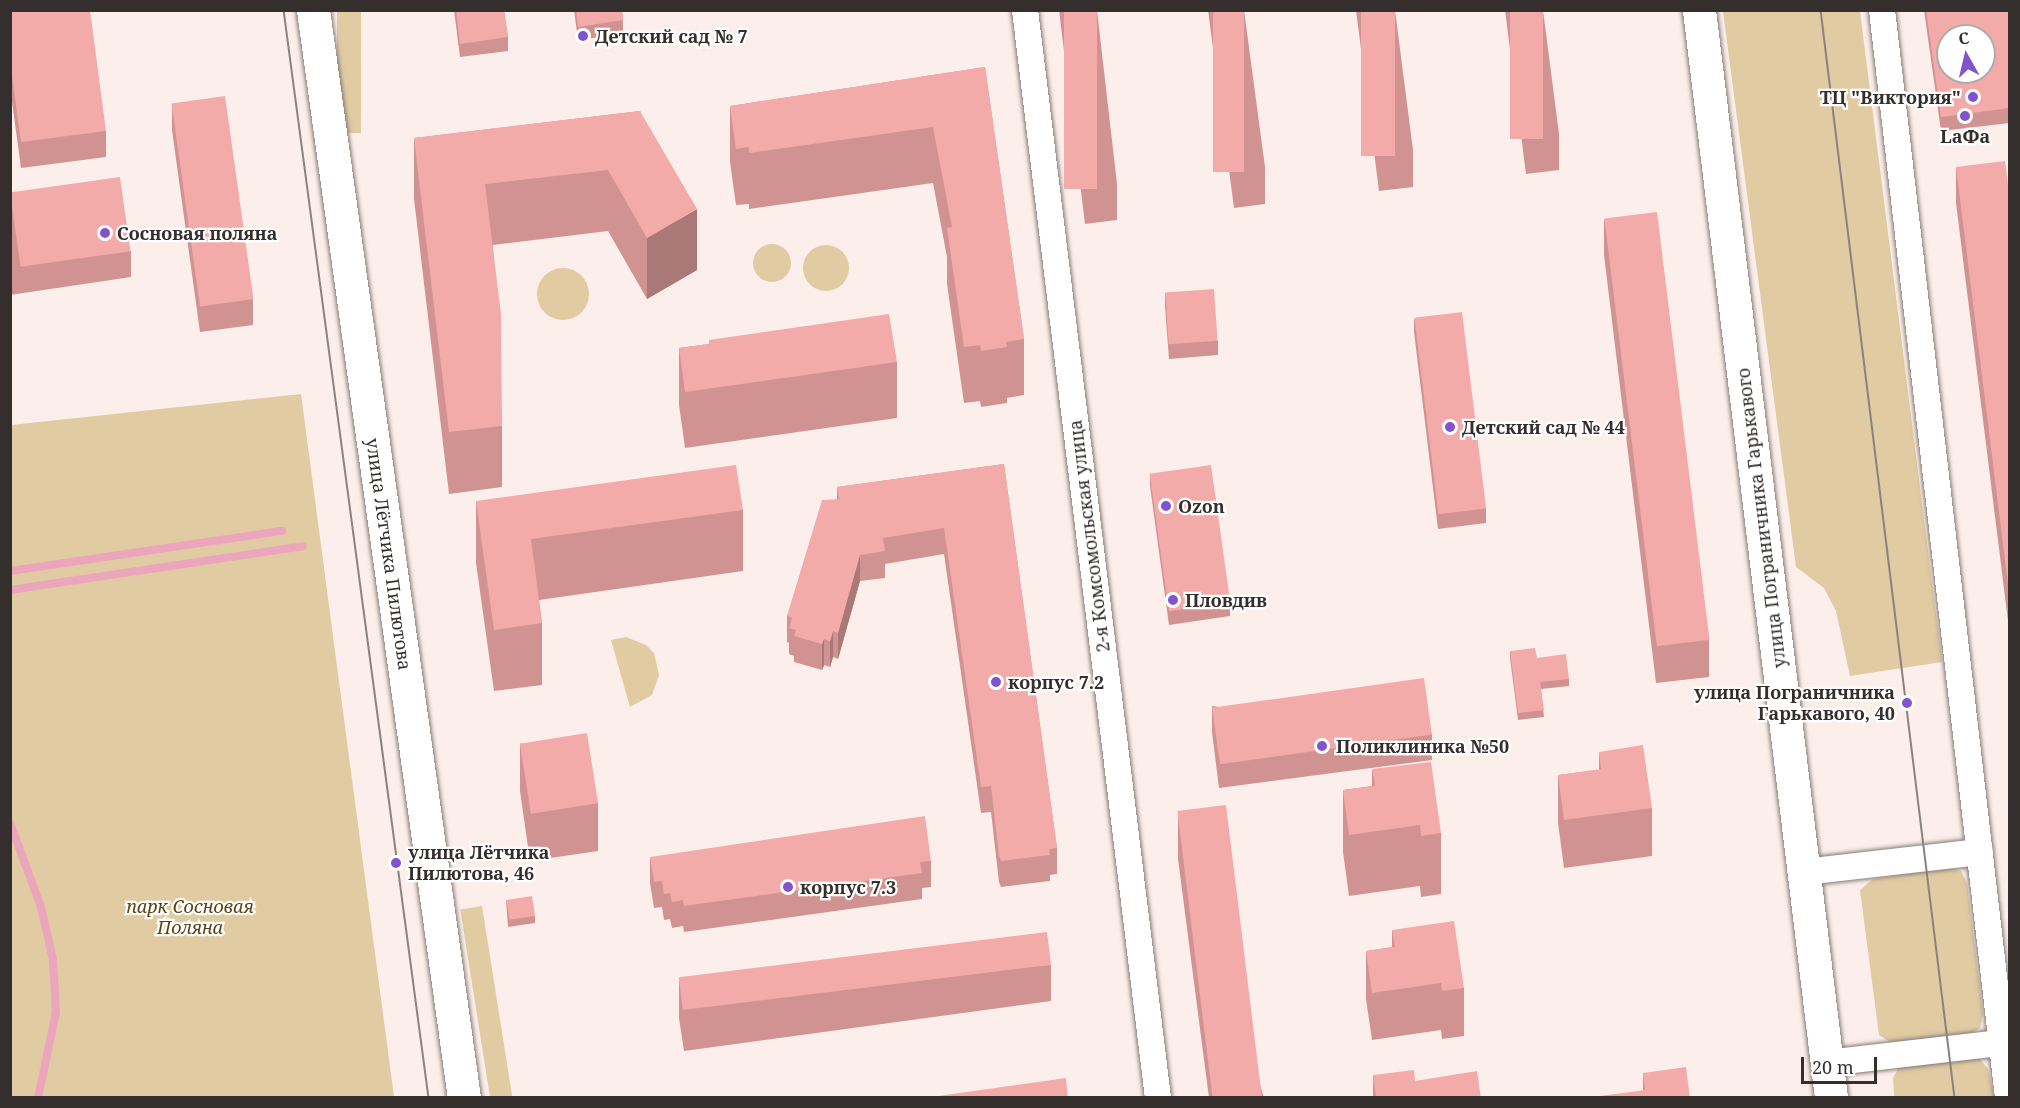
<!DOCTYPE html>
<meta charset="utf-8">
<style>
body{margin:0}
#map{position:relative;width:2020px;height:1108px;overflow:hidden;background:#fcefeb;font-family:"Noto Serif",serif}
div>[style]{position:absolute}
.green>*{inset:0;background:#e0cba3;transform-origin:0 0}
.round{border-radius:50%}
.stream>*{height:8px;margin:-4px;padding:0 4px;transform-origin:4px;border-radius:4px;background:#eba6bb}
.roads{filter:drop-shadow(0 0 2px #867b77) drop-shadow(0 0 2px #867b77)}
.street>*{height:26px;margin:-13px;padding:0 13px;transform-origin:13px;border-radius:13px;background:#fff}
.secondary>*{height:33px;margin:-16.5px;padding:0 16.5px;transform-origin:16.5px;border-radius:16.5px;background:#fff}
.tram>*{height:1.5px;margin:-0.75px;padding:0 0.75px;transform-origin:0.75px;border-radius:0.75px;background:#8a827f}
.wall>*{inset:0;background:#d19391}
.shaded-wall>*{inset:0;background:#aa7876}
.building>*{inset:0;background:#f3aba9;transform-origin:0 0}
.dots>*{width:16px;height:16px;translate:-50% -50%;box-sizing:border-box;border:3px solid #fff;border-radius:50%}
span{translate:-50% -50%;white-space:nowrap;text-align:center;line-height:1.15;-webkit-text-stroke:4.5px #fff;paint-order:stroke}
.poi-label{font-size:18px;color:#342f2d;font-weight:700}
.left{translate:0 -50%;text-align:left}
.right{translate:-100% -50%;text-align:right}
.street-label{font-size:18px;color:#342f2d}
.park-label{font-size:18px;color:#594315;font-style:italic}
.frame{position:absolute;inset:0;border:12px solid #342f2d;pointer-events:none}
.north{position:absolute;left:1936px;top:24px;width:60px;height:60px;box-sizing:border-box;background:#fff;border:2px solid #aeacab;border-radius:50%;rotate:352deg;font-size:16px;font-weight:700;line-height:24px;text-align:center;color:#342f2d}
.north::after{content:'';display:block;margin:auto;width:21px;height:27px;background:#8054cd;clip-path:polygon(50% 0,100% 100%,50% 72%,0 100%)}
.scale{position:absolute;left:1801px;top:1057px;width:76px;height:27px;box-sizing:border-box;border:3px solid #342f2d;border-top:0;padding-left:8px;font-size:18px;line-height:21px;white-space:nowrap;color:#342f2d;-webkit-text-stroke:4px #fff;paint-order:stroke}
</style>
<div id="map">
<div class="green">
<div style="left:337px;top:11px;width:24px;height:122px"></div>
<div style="clip-path:polygon(1723px 11px,1860px 11px,1942px 662px,1850px 676px,1836px 611px,1824px 588px,1796px 567px)"></div>
<div class="round" style="left:753px;top:244px;width:38px;height:38px"></div>
<div class="round" style="left:803px;top:245px;width:46px;height:46px"></div>
<div class="round" style="left:537px;top:268px;width:52px;height:52px"></div>
<div style="clip-path:polygon(301px 394px,394px 1097px,11px 1097px,11px 425px)"></div>
<div style="clip-path:polygon(626px 637px,646px 645px,654px 653px,659px 675px,652px 695px,630px 707px,611px 640px)"></div>
<div style="clip-path:polygon(1951px 868px,1961px 871px,1967px 883px,1983px 1015px,1980px 1028px,1969px 1035px,1893px 1044px,1879px 1035px,1860px 890px,1873px 879px)"></div>
<div style="left:482px;top:906px;width:193px;height:22px;rotate:81deg"></div>
<div style="clip-path:polygon(1963px 1059px,1980px 1059px,1988px 1069px,1994px 1097px,1888px 1098px,1894px 1096px,1893px 1078px,1899px 1067px)"></div>
</div>
<div class="stream">
<div style="left:10px;top:571px;width:275px;rotate:-8.4deg"></div>
<div style="left:10px;top:590px;width:296px;rotate:-8.5deg"></div>
<div style="left:10px;top:823px;width:90px;rotate:69.7deg"></div>
<div style="left:41px;top:907px;width:54px;rotate:77.2deg"></div>
<div style="left:53px;top:960px;width:52px;rotate:86.7deg"></div>
<div style="left:56px;top:1012px;width:88px;rotate:101.8deg"></div>
</div>
<div class="roads">
<div class="street">
<div style="left:1025px;top:10px;width:1096px;rotate:83.03deg"></div>
<div style="left:1882px;top:10px;width:1095px;rotate:83.39deg"></div>
<div style="left:1804px;top:872px;width:177px;rotate:-6.5deg"></div>
<div style="left:1827px;top:1063px;width:175px;rotate:-6.6deg"></div>
</div>
<div class="secondary">
<div style="left:313px;top:10px;width:1098px;rotate:82.1deg"></div>
<div style="left:1699px;top:10px;width:1096px;rotate:83.08deg"></div>
</div>
</div>
<div class="tram">
<div style="left:284px;top:10px;width:1098px;rotate:82.41deg"></div>
<div style="left:1821px;top:10px;width:1096px;rotate:82.98deg"></div>
</div>
<div class="wall">
<div style="clip-path:polygon(10px 10px,106px 131px,106px 157px,21px 168px,10px 87px)"></div>
<div style="clip-path:polygon(454px 10px,504px 10px,508px 37px,508px 51px,460px 57px)"></div>
<div style="clip-path:polygon(574px 10px,622px 10px,623px 20px,623px 34px,578px 40px)"></div>
<div style="clip-path:polygon(1059px 10px,1097px 10px,1117px 184px,1117px 220px,1085px 224px)"></div>
<div style="clip-path:polygon(1208px 10px,1244px 10px,1265px 167px,1265px 204px,1234px 208px)"></div>
<div style="clip-path:polygon(1356px 10px,1395px 10px,1413px 150px,1413px 187px,1379px 191px)"></div>
<div style="clip-path:polygon(1505px 10px,1543px 10px,1559px 134px,1559px 170px,1526px 174px)"></div>
<div style="clip-path:polygon(1924px 10px,2010px 10px,2010px 123px,1941px 131px)"></div>
<div style="clip-path:polygon(985px 67px,1024px 339px,1024px 395px,1007px 398px,1007px 403px,981px 407px,980px 401px,964px 403px,947px 284px,947px 257px,933px 183px,749px 209px,749px 204px,736px 205px,730px 162px,730px 106px)"></div>
<div style="clip-path:polygon(172px 104px,253px 299px,253px 325px,200px 332px,172px 130px)"></div>
<div style="clip-path:polygon(640px 111px,697px 270px,647px 299px,608px 231px,493px 245px,502px 426px,502px 487px,449px 494px,414px 199px,414px 138px)"></div>
<div style="clip-path:polygon(1956px 167px,2010px 199px,2010px 629px,2009px 629px,1956px 203px)"></div>
<div style="clip-path:polygon(10px 193px,131px 251px,131px 277px,10px 295px)"></div>
<div style="clip-path:polygon(1604px 218px,1709px 640px,1709px 677px,1656px 683px,1604px 255px)"></div>
<div style="clip-path:polygon(1165px 293px,1218px 341px,1218px 355px,1169px 359px,1165px 307px)"></div>
<div style="clip-path:polygon(1414px 318px,1486px 509px,1486px 523px,1438px 529px,1414px 332px)"></div>
<div style="clip-path:polygon(709px 340px,897px 362px,897px 418px,685px 448px,679px 405px,679px 348px,709px 344px)"></div>
<div style="clip-path:polygon(1004px 464px,1057px 848px,1057px 874px,1050px 875px,1050px 881px,1001px 887px,999px 882px,991px 812px,981px 813px,944px 554px,885px 564px,885px 578px,860px 581px,838px 659px,833px 657px,830px 667px,824px 665px,822px 670px,794px 662px,794px 656px,789px 654px,789px 643px,787px 642px,787px 616px,837px 499px,837px 487px)"></div>
<div style="clip-path:polygon(1150px 473px,1230px 603px,1230px 616px,1169px 625px,1150px 486px)"></div>
<div style="clip-path:polygon(476px 501px,743px 510px,743px 571px,539px 600px,542px 623px,542px 685px,494px 691px,476px 563px)"></div>
<div style="clip-path:polygon(1510px 651px,1537px 658px,1569px 679px,1569px 686px,1541px 689px,1544px 717px,1518px 720px,1510px 658px)"></div>
<div style="clip-path:polygon(1212px 706px,1432px 734px,1432px 760px,1219px 788px,1212px 732px)"></div>
<div style="clip-path:polygon(520px 743px,598px 803px,598px 851px,530px 861px,520px 791px)"></div>
<div style="clip-path:polygon(1599px 752px,1652px 808px,1652px 856px,1564px 868px,1558px 823px,1558px 775px,1599px 770px)"></div>
<div style="clip-path:polygon(1372px 769px,1441px 833px,1441px 894px,1421px 897px,1420px 886px,1349px 896px,1343px 852px,1343px 790px,1372px 786px)"></div>
<div style="clip-path:polygon(1178px 812px,1264px 1098px,1209px 1098px,1178px 859px)"></div>
<div style="clip-path:polygon(650px 857px,931px 861px,931px 887px,922px 888px,922px 899px,684px 932px,683px 926px,672px 928px,670px 919px,664px 920px,662px 907px,654px 908px,650px 883px)"></div>
<div style="clip-path:polygon(506px 900px,535px 916px,535px 923px,508px 927px)"></div>
<div style="clip-path:polygon(1392px 930px,1464px 988px,1464px 1036px,1442px 1039px,1441px 1030px,1372px 1040px,1366px 999px,1366px 951px,1392px 947px)"></div>
<div style="clip-path:polygon(1051px 965px,1051px 1001px,684px 1051px,679px 1018px,679px 981px)"></div>
<div style="clip-path:polygon(1643px 1073px,1690px 1098px,1643px 1090px)"></div>
<div style="clip-path:polygon(1373px 1075px,1415px 1081px,1481px 1098px,1373px 1098px)"></div>
</div>
<div class="shaded-wall">
<div style="clip-path:polygon(697px 209px,697px 270px,647px 299px,647px 238px)"></div>
<div style="clip-path:polygon(860px 555px,860px 581px,838px 659px,838px 633px)"></div>
<div style="clip-path:polygon(833px 631px,833px 657px,830px 667px,830px 641px)"></div>
<div style="clip-path:polygon(824px 639px,824px 665px,822px 670px,822px 644px)"></div>
</div>
<div class="building">
<div style="clip-path:polygon(10px 10px,90px 10px,106px 131px,21px 142px,10px 61px)"></div>
<div style="clip-path:polygon(456px 10px,504px 10px,508px 37px,460px 44px)"></div>
<div style="clip-path:polygon(576px 10px,622px 10px,623px 20px,578px 27px)"></div>
<div style="left:1064px;top:10px;width:33px;height:179px"></div>
<div style="left:1213px;top:10px;width:31px;height:162px"></div>
<div style="left:1361px;top:10px;width:34px;height:146px"></div>
<div style="left:1510px;top:10px;width:33px;height:129px"></div>
<div style="clip-path:polygon(evenodd,1926px 10px,2010px 10px,2010px 108px,1941px 117px,1926px 10px,1948px 36px,1984px 36px,1984px 72px,1948px 72px,1948px 36px)"></div>
<div style="clip-path:polygon(985px 67px,1024px 339px,1006px 342px,1007px 347px,981px 351px,980px 345px,964px 347px,947px 228px,952px 227px,933px 127px,749px 153px,749px 147px,736px 149px,730px 106px)"></div>
<div style="left:225px;top:96px;width:205px;height:54px;rotate:82deg"></div>
<div style="clip-path:polygon(640px 111px,697px 209px,647px 238px,608px 170px,485px 184px,501px 314px,502px 426px,449px 432px,414px 138px)"></div>
<div style="clip-path:polygon(2005px 161px,2010px 199px,2010px 592px,2009px 592px,1956px 167px)"></div>
<div style="left:120px;top:177px;width:75px;height:111px;rotate:82deg"></div>
<div style="left:1657px;top:212px;width:431px;height:53px;rotate:83deg"></div>
<div style="left:1214px;top:289px;width:52px;height:49px;rotate:86deg"></div>
<div style="left:1462px;top:312px;width:198px;height:48px;rotate:83deg"></div>
<div style="clip-path:polygon(889px 314px,897px 362px,685px 392px,679px 348px,709px 344px,709px 340px)"></div>
<div style="clip-path:polygon(1004px 464px,1057px 848px,1049px 849px,1050px 855px,1001px 861px,999px 856px,991px 786px,981px 787px,944px 528px,883px 538px,885px 551px,860px 555px,838px 633px,833px 631px,830px 641px,824px 639px,822px 644px,794px 636px,796px 630px,789px 628px,792px 618px,787px 616px,822px 500px,839px 499px,837px 487px)"></div>
<div style="clip-path:polygon(736px 465px,743px 510px,531px 539px,542px 623px,494px 630px,476px 501px)"></div>
<div style="left:1211px;top:465px;width:139px;height:62px;rotate:82deg"></div>
<div style="clip-path:polygon(1535px 648px,1537px 658px,1566px 654px,1569px 679px,1540px 682px,1544px 710px,1518px 713px,1510px 651px)"></div>
<div style="left:1424px;top:678px;width:57px;height:214px;rotate:82deg"></div>
<div style="left:587px;top:733px;width:71px;height:68px;rotate:81deg"></div>
<div style="clip-path:polygon(1643px 745px,1652px 808px,1564px 820px,1558px 775px,1601px 769px,1599px 752px)"></div>
<div style="clip-path:polygon(1431px 762px,1441px 833px,1421px 836px,1420px 825px,1349px 835px,1343px 790px,1375px 786px,1372px 769px)"></div>
<div style="left:1226px;top:805px;width:295px;height:49px;rotate:83deg"></div>
<div style="clip-path:polygon(925px 816px,931px 861px,920px 862px,922px 873px,684px 906px,683px 900px,672px 902px,670px 893px,664px 894px,662px 881px,654px 882px,650px 857px)"></div>
<div style="left:532px;top:896px;width:20px;height:26px;rotate:81deg"></div>
<div style="clip-path:polygon(1454px 921px,1464px 988px,1442px 991px,1441px 983px,1372px 993px,1366px 951px,1395px 947px,1392px 930px)"></div>
<div style="left:1047px;top:932px;width:33px;height:371px;rotate:83deg"></div>
<div style="clip-path:polygon(1686px 1067px,1690px 1098px,1600px 1098px,1600px 1096px,1645px 1090px,1643px 1073px)"></div>
<div style="clip-path:polygon(1414px 1070px,1415px 1081px,1477px 1071px,1481px 1098px,1376px 1098px,1373px 1075px)"></div>
<div style="clip-path:polygon(1066px 1078px,1068px 1098px,924px 1098px)"></div>
</div>
<div class="dots">
<div style="left:583px;top:36px;background:#8054cd"></div>
<div style="left:1973px;top:97px;background:#8054cd"></div>
<div style="left:1965px;top:116px;background:#8054cd"></div>
<div style="left:105px;top:233px;background:#8054cd"></div>
<div style="left:1450px;top:427px;background:#8054cd"></div>
<div style="left:1166px;top:506px;background:#8054cd"></div>
<div style="left:1173px;top:600px;background:#8054cd"></div>
<div style="left:996px;top:682px;background:#8054cd"></div>
<div style="left:1907px;top:703px;background:#8054cd"></div>
<div style="left:1322px;top:746px;background:#8054cd"></div>
<div style="left:396px;top:863px;background:#8054cd"></div>
<div style="left:788px;top:887px;background:#8054cd"></div>
</div>
<div class="poi-label">
<span class="left" style="left:595px;top:36px">Детский сад № 7</span>
<span class="right" style="left:1961px;top:97px">ТЦ "Виктория"</span>
<span style="left:1965px;top:136px">LaФа</span>
<span class="left" style="left:117px;top:233px">Сосновая поляна</span>
<span class="left" style="left:1462px;top:427px">Детский сад № 44</span>
<span class="left" style="left:1178px;top:506px">Ozon</span>
<span class="left" style="left:1185px;top:600px">Пловдив</span>
<span class="left" style="left:1008px;top:682px">корпус 7.2</span>
<span class="right" style="left:1895px;top:703px">улица Пограничника<br>Гарькавого, 40</span>
<span class="left" style="left:1336px;top:746px">Поликлиника №50</span>
<span class="left" style="left:408px;top:863px">улица Лётчика<br>Пилютова, 46</span>
<span class="left" style="left:800px;top:887px">корпус 7.3</span>
</div>
<div class="street-label">
<span style="left:1761px;top:518px;rotate:-97deg">улица Пограничника Гарькавого</span>
<span style="left:1089px;top:536px;rotate:-97deg">2-я Комсомольская улица</span>
<span style="left:389px;top:554px;rotate:82deg">улица Лётчика Пилютова</span>
</div>
<div class="park-label">
<span style="left:190px;top:917px">парк Сосновая<br>Поляна</span>
</div>
<div class="frame"></div>
<div class="north">С</div>
<div class="scale">20 m</div>
</div>
